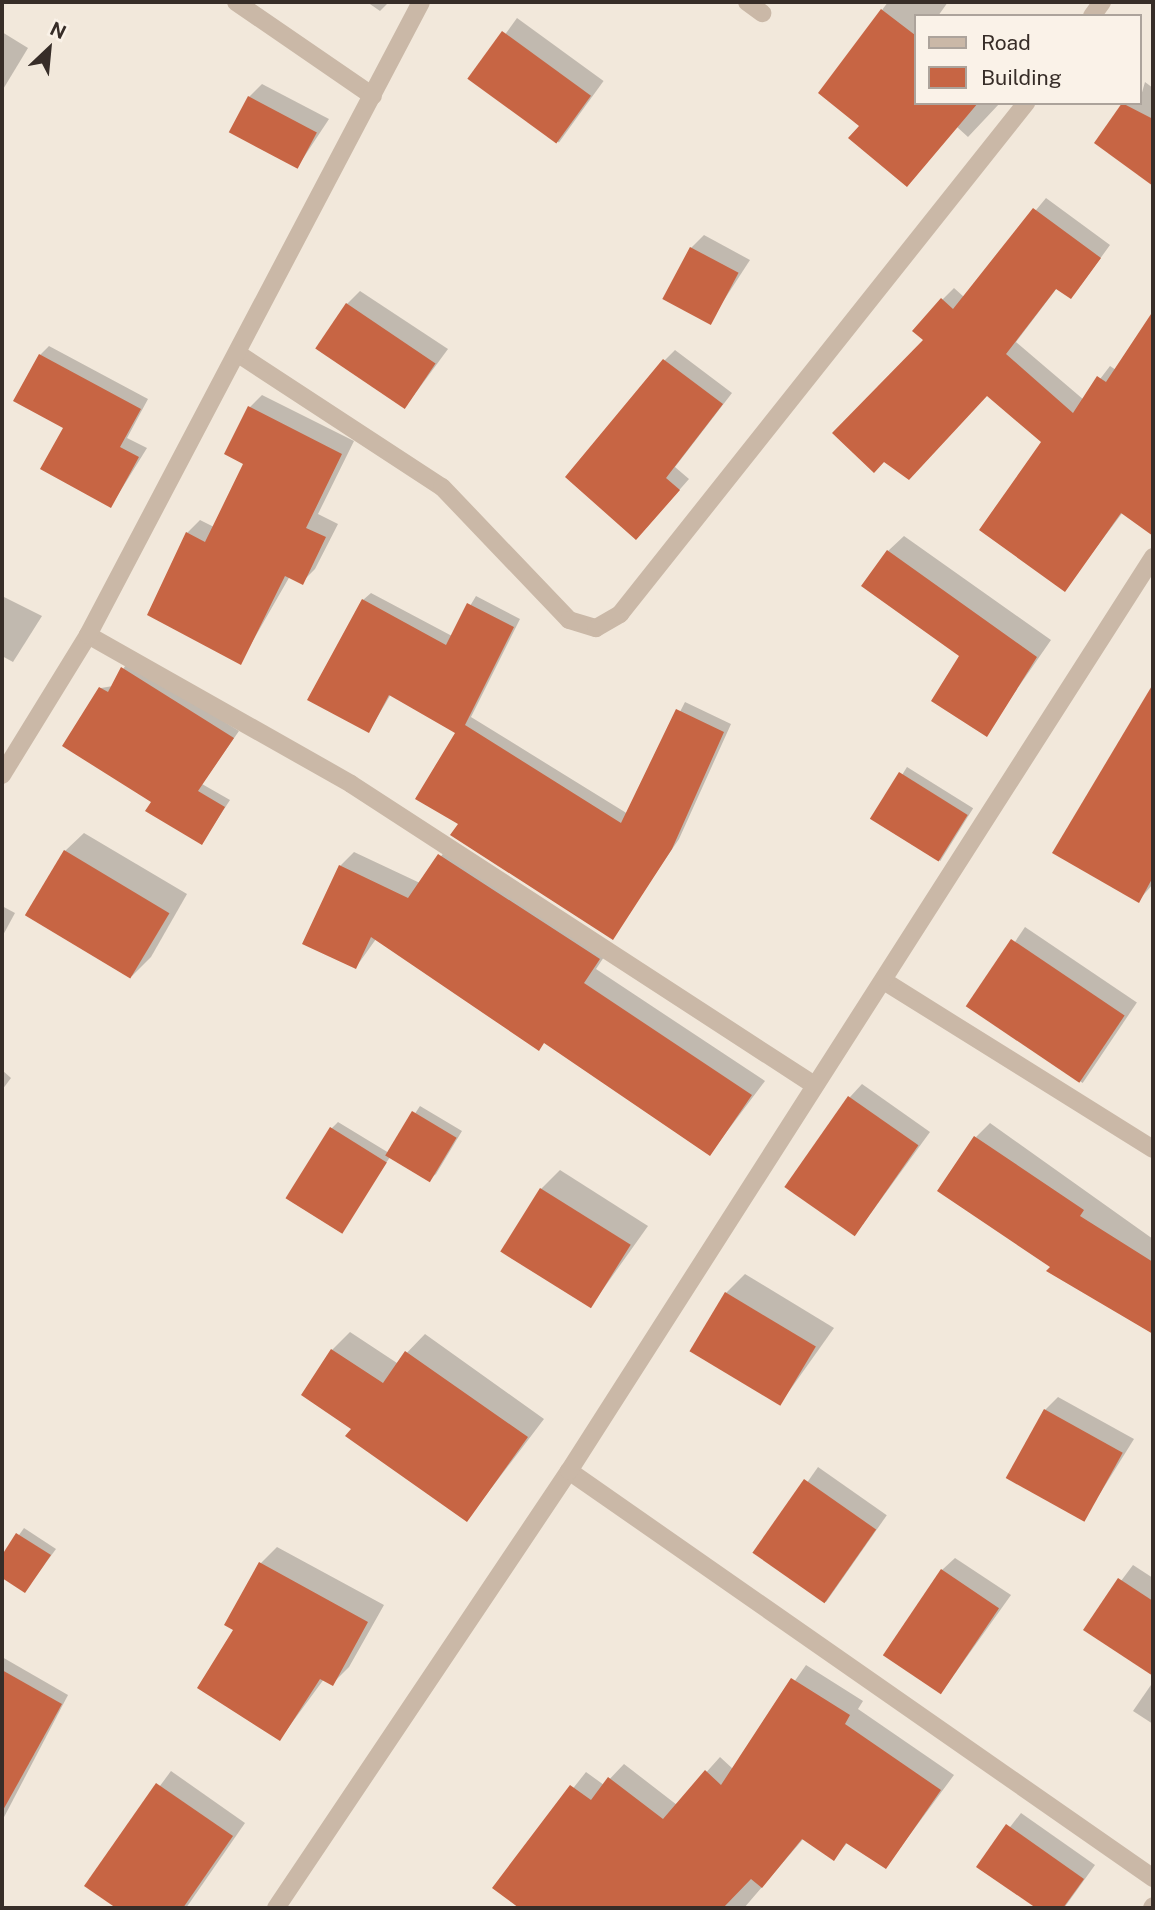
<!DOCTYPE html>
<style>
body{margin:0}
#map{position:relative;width:1155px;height:1910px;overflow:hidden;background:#f2e8db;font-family:"Public Sans",sans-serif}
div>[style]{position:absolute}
.shadow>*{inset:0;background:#0003;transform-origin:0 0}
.building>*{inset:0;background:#c76544;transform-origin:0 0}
.minor>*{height:18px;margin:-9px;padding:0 9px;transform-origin:9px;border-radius:9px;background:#cab8a7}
span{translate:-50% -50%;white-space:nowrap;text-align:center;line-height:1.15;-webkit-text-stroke:5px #faf2e8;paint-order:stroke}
.frame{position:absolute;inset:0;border:4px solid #372d28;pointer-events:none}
.legend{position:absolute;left:914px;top:14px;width:228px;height:91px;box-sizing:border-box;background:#faf2e8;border:2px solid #aca39b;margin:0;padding:9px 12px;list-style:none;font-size:21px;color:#372d28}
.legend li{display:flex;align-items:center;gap:14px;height:35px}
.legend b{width:35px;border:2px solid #aca39b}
.north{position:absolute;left:14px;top:14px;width:70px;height:70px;-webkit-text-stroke:5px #faf2e8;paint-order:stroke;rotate:26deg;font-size:19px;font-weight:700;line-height:28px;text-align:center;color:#372d28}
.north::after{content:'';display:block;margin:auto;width:24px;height:32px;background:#372d28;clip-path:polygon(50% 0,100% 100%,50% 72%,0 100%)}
</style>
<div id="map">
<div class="shadow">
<div style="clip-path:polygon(367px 2px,389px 2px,380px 11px)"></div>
<div style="clip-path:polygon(888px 2px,948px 2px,938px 16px,915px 16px,915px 103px,1000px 103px,968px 137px,957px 127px,861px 126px,820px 93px)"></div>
<div style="left:517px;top:18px;width:107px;height:76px;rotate:36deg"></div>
<div style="clip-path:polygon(2px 32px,28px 48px,2px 91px)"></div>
<div style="clip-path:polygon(1145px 82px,1153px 88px,1151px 182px,1096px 143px,1124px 103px,1139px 103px)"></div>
<div style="clip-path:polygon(262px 84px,329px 119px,298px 166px,249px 97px)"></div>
<div style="clip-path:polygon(1046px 198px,1110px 245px,1081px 285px,1057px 288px,1016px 342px,1084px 400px,1110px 366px,1116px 370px,1153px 314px,1153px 520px,1145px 528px,1123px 512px,1065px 589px,1043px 442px,926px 340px,942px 300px,954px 288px,964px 297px)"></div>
<div style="clip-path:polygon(704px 235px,750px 260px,709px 323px,691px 248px)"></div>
<div style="clip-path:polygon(360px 291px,448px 349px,406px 406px,347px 304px)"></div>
<div style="clip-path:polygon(49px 346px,148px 399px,127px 438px,147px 448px,111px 506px,65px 427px,40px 355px)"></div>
<div style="clip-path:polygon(675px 350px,732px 393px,675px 467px,689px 479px,646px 528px,665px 360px)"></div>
<div style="clip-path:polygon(262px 395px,354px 441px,318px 514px,338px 524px,315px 569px,302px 582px,290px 576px,240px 663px,187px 533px,200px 520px,214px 527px,245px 463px,249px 408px)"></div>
<div style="clip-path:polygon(904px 536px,1051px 640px,986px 734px,962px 655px,888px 551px)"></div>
<div style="clip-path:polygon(371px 593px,452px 636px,476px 596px,520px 619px,471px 717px,628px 814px,685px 702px,731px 724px,679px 839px,612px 938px,460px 823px,457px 733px,391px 694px,369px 731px,363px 600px)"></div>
<div style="clip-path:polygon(2px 596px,42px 616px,13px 662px,2px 656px)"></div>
<div style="clip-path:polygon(128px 661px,239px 731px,202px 784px,230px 800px,202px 843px,153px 801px,65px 745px,101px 688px,113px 686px)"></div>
<div style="clip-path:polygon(1153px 690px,1153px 884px,1139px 900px,1055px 853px)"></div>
<div style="left:907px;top:767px;width:78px;height:62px;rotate:32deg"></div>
<div style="clip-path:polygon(84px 833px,187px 894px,151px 957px,132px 976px,65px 851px)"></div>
<div style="clip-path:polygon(453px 841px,612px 945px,596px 969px,765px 1081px,710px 1154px,545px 1041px,376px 939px,356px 967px,340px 866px,354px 852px,420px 883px)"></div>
<div style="clip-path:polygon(2px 906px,15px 913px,2px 937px)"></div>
<div style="left:1025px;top:927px;width:135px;height:97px;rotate:34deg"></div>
<div style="clip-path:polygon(2px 1070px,11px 1078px,2px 1090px)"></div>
<div style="clip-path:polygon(862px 1084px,930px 1132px,855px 1235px,850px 1097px)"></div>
<div style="clip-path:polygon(420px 1106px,462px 1131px,436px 1174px,429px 1180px,390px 1157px,342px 1231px,332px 1128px,338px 1122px,389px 1153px)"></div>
<div style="clip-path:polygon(990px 1123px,1153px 1239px,1153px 1332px,1049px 1271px,1052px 1266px,976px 1137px)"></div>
<div style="clip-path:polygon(560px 1170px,648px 1226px,591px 1306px,541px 1189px)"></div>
<div style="clip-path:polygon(745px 1274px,834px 1328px,780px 1404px,726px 1293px)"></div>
<div style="clip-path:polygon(350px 1332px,397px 1363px,425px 1334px,544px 1419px,467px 1520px,353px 1428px,332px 1350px)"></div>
<div style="clip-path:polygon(1058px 1397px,1134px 1439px,1084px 1519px,1045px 1410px)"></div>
<div style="left:818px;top:1467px;width:84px;height:106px;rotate:35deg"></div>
<div style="clip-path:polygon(24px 1528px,56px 1549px,25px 1591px,2px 1575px,2px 1559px)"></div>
<div style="clip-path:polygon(277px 1547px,384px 1605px,349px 1667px,332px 1684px,324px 1679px,280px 1739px,236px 1630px,261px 1563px)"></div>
<div style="clip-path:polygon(955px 1558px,1011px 1595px,941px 1693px,942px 1570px)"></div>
<div style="clip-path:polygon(1133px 1565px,1153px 1578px,1153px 1674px,1085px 1629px)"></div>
<div style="clip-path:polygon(2px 1657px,68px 1695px,2px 1821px)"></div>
<div style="clip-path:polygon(806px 1665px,863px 1701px,858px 1709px,954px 1775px,886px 1867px,848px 1842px,834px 1858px,804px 1838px,744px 1908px,522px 1908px,495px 1887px,586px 1772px,604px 1785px,624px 1764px,677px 1805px,720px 1757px,733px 1769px)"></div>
<div style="clip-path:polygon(1153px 1682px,1153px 1724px,1133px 1711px)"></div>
<div style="clip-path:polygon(171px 1771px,245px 1823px,186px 1908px,119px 1908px,86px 1886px)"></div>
<div style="clip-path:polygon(1021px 1813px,1095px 1865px,1064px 1908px,1039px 1908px,979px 1867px)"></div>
</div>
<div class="building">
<div style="clip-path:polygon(881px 9px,915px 35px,915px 103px,978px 103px,907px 187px,848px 138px,859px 126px,818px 93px)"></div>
<div style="left:502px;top:31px;width:110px;height:59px;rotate:36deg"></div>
<div style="left:248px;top:96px;width:78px;height:41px;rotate:28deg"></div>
<div style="clip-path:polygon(1122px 103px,1153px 119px,1153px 186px,1094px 143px)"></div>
<div style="clip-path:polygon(1033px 208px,1101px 258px,1071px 299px,1056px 289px,1006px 354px,1073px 413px,1097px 376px,1106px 382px,1153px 311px,1153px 536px,1121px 513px,1065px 592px,979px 530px,1041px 442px,987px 396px,909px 480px,884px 462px,874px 473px,832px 433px,923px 340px,912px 331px,941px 298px,953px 309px)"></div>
<div style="left:690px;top:247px;width:55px;height:59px;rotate:28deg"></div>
<div style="left:346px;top:303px;width:108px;height:55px;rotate:34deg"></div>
<div style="clip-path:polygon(39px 354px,141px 409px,120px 447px,139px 457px,111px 508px,40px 469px,63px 428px,13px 401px)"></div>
<div style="clip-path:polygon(663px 359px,723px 404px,666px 478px,680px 490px,636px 540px,565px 477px)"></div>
<div style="clip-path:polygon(248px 406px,342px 454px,306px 528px,326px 537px,303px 585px,285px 576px,241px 665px,147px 615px,186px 532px,205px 542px,243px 464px,224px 454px)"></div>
<div style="clip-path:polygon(887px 550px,1037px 657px,987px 737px,931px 701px,959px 656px,861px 586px)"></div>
<div style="clip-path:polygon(362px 599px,446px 645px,467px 603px,514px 627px,465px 725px,621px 823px,676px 709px,724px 732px,672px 849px,613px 940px,450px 835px,458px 824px,415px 799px,455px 733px,389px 695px,369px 733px,307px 700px)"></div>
<div style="clip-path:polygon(121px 667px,234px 738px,198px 791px,225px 807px,202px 845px,145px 811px,151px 802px,62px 746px,99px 687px,108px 692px)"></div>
<div style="clip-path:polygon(1153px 684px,1153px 877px,1139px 903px,1052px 853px)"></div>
<div style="left:899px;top:772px;width:81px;height:55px;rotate:32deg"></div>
<div style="left:64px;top:850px;width:123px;height:76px;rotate:31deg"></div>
<div style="clip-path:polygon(438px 854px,600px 959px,584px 983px,752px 1095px,710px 1156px,544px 1043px,539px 1051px,371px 937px,356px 969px,302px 944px,339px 865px,408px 898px)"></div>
<div style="left:1011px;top:939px;width:137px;height:81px;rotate:34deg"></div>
<div style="left:848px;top:1096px;width:86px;height:111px;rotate:35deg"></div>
<div style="left:412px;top:1111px;width:52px;height:52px;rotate:31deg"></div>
<div style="left:330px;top:1127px;width:67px;height:84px;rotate:32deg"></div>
<div style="clip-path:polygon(974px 1136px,1084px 1210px,1080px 1216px,1153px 1262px,1153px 1334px,1046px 1271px,1050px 1267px,937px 1191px)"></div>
<div style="left:540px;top:1188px;width:107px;height:75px;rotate:32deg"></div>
<div style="left:725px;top:1292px;width:106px;height:69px;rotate:31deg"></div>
<div style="clip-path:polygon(331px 1349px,383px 1383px,405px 1351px,528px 1437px,467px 1522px,345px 1436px,351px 1429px,301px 1395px)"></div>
<div style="left:1044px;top:1409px;width:90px;height:79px;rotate:29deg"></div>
<div style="left:804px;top:1479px;width:88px;height:90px;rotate:35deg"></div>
<div style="clip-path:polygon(16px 1533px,51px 1555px,25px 1593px,2px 1578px,2px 1555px)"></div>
<div style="clip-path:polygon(259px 1562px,368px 1622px,333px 1686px,320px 1679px,280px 1741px,197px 1688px,233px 1630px,224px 1625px)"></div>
<div style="left:941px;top:1569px;width:70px;height:104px;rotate:34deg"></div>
<div style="clip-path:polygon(1118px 1578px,1153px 1601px,1153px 1676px,1083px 1630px)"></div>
<div style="clip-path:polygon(2px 1670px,62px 1704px,2px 1812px)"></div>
<div style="clip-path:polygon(791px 1678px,850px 1715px,845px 1724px,941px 1790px,886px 1869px,846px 1843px,834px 1861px,802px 1839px,762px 1888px,751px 1879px,723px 1908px,519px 1908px,492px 1888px,570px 1785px,591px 1800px,608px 1777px,663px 1819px,705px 1770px,721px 1785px)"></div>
<div style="clip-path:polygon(156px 1783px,233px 1836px,183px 1908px,116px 1908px,84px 1886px)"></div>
<div style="clip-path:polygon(1006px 1824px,1084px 1879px,1063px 1908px,1036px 1908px,976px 1867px)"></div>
</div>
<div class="minor">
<div style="left:236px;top:2px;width:166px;rotate:34.5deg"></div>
<div style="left:747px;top:2px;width:19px;rotate:36deg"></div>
<div style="left:1092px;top:16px;width:17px;rotate:-54deg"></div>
<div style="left:240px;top:355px;width:241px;rotate:33.2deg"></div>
<div style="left:442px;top:487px;width:184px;rotate:46.3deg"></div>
<div style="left:569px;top:620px;width:28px;rotate:17deg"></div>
<div style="left:596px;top:628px;width:28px;rotate:-30deg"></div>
<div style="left:620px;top:614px;width:653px;rotate:-51.53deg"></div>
<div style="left:88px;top:635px;width:302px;rotate:29.5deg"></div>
<div style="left:351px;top:784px;width:549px;rotate:33.02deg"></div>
<div style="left:2px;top:775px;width:164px;rotate:-58.4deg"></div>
<div style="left:88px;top:635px;width:715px;rotate:-62.25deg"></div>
<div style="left:884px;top:981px;width:317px;rotate:32deg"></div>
<div style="left:569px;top:1471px;width:712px;rotate:34.87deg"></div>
<div style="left:276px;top:1908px;width:526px;rotate:-56.16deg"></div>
<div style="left:569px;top:1471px;width:1085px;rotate:-57.42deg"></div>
<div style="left:1152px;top:1908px;width:2px;rotate:-63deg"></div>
</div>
<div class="frame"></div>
<ul class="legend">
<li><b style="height:9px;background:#cab8a7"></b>Road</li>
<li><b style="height:19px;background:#c76544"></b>Building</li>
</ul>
<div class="north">N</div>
</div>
